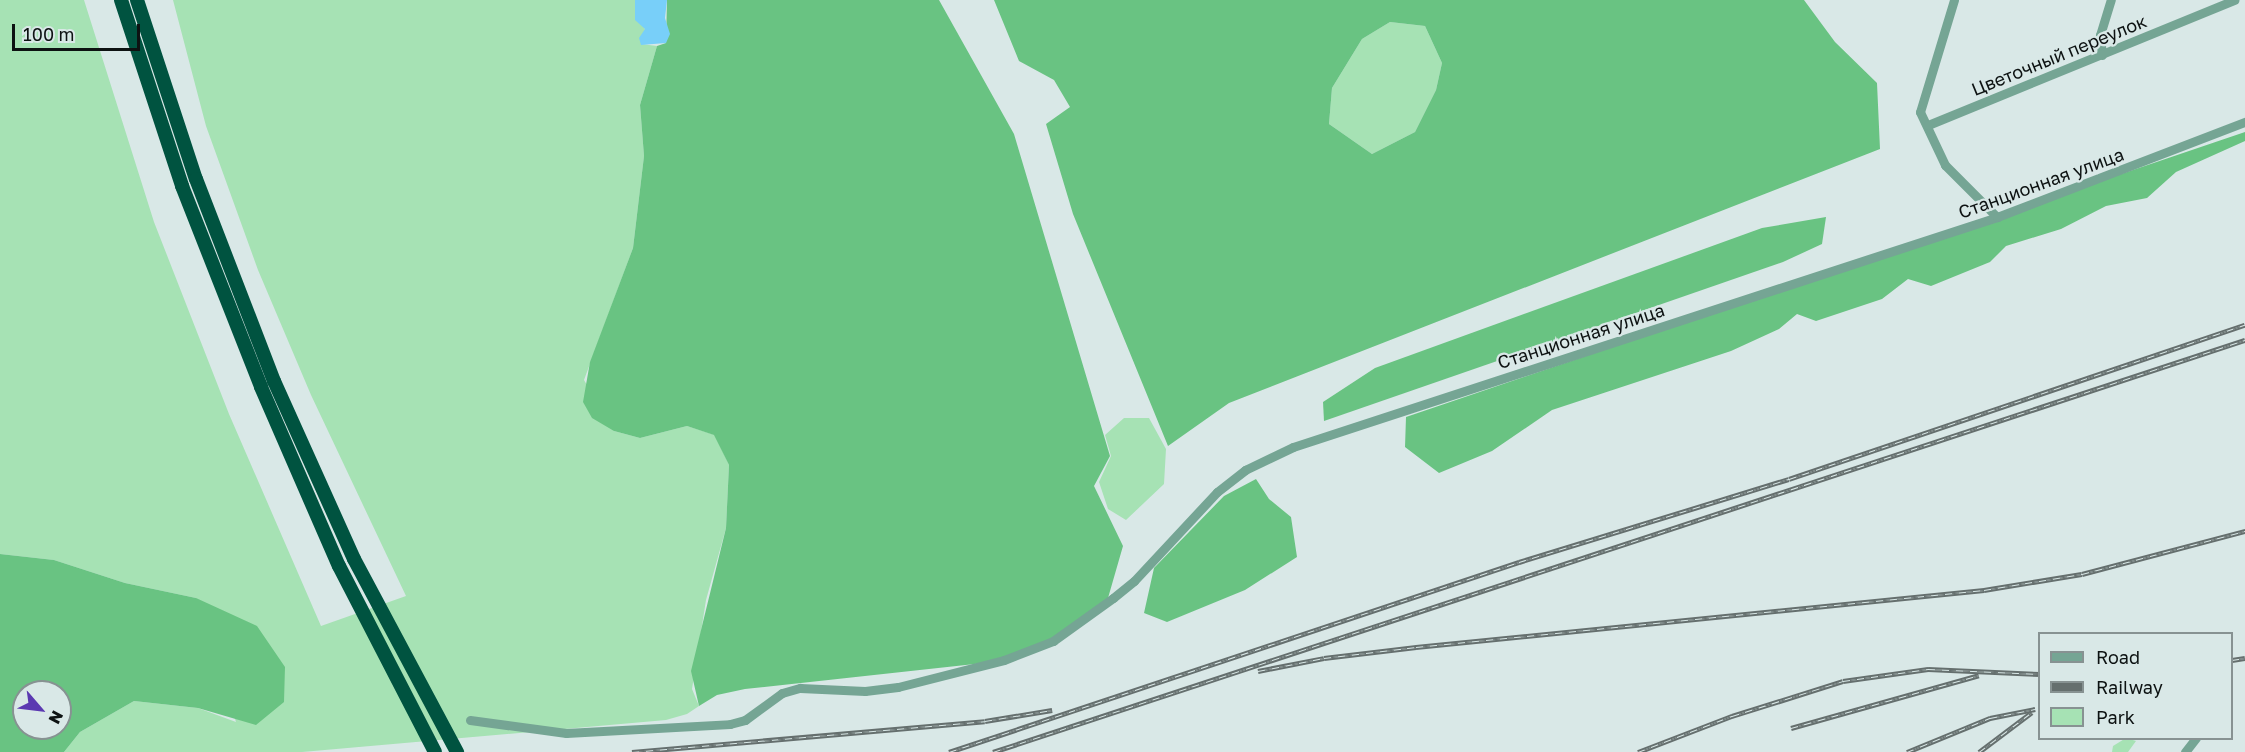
<!DOCTYPE html>
<meta charset="utf-8">
<style>
body{margin:0}
#map{position:relative;width:2245px;height:752px;overflow:hidden;background:#d9e8e7;font-family:"Golos Text",sans-serif}
div>[style]{position:absolute}
.green>*{inset:0;background:#a6e2b4}
.forest>*{inset:0;background:#69c382}
.water>*{inset:0;background:#78cff9}
.minor>*{height:9px;margin:-4.5px;padding:0 4.5px;transform-origin:4.5px;border-radius:4.5px;background:#75a594}
.highway>*{height:14px;margin:-7px;padding:0 7px;transform-origin:7px;border-radius:7px;background:#005340}
.rail>*{height:4.5px;margin-top:-2.25px;transform-origin:0;background:repeating-linear-gradient(90deg,#d9e8e7 0 7px,#656f6e 0 14px);box-sizing:border-box;border-block:2px solid #656f6e}
span{translate:-50% -50%;white-space:nowrap;text-align:center;line-height:1.15;-webkit-text-stroke:4.5px #d9e8e7;paint-order:stroke}
.street-label{font-size:18px;color:#0d1212}
.legend{position:absolute;left:2038px;top:632px;width:195px;height:108px;box-sizing:border-box;background:#d9e8e7;border:2px solid #879292;margin:0;padding:8px 10px;list-style:none;font-size:18px;color:#0d1212}
.legend li{display:flex;align-items:center;gap:12px;height:30px}
.legend b{width:30px;border:2px solid #879292}
.north{position:absolute;left:12px;top:680px;width:60px;height:60px;box-sizing:border-box;background:#d9e8e7;border:2px solid #879292;border-radius:50%;rotate:118deg;font-size:16px;font-weight:700;line-height:24px;text-align:center;color:#0d1212}
.north::after{content:'';display:block;margin:auto;width:21px;height:27px;background:#5b39b1;clip-path:polygon(50% 0,100% 100%,50% 72%,0 100%)}
.scale{position:absolute;left:12px;top:24px;width:128px;height:27px;box-sizing:border-box;border:3px solid #0d1212;border-top:0;padding-left:8px;font-size:18px;line-height:21px;white-space:nowrap;color:#0d1212;-webkit-text-stroke:4px #d9e8e7;paint-order:stroke}
</style>
<div id="map">
<div class="green">
<div style="clip-path:polygon(0 0,84px 0,154px 222px,229px 414px,321px 626px,406px 596px,311px 395px,258px 270px,206px 126px,173px 0,635px 0,636px 15px,645px 29px,641px 44px,657px 46px,640px 105px,644px 156px,633px 248px,584px 380px,614px 431px,640px 438px,687px 426px,715px 435px,729px 465px,726px 528px,706px 600px,692px 689px,699px 706px,687px 714px,666px 720px,302px 752px,64px 752px,80px 732px,134px 701px,198px 708px,236px 722px,196px 598px,125px 583px,54px 560px,0 554px)"></div>
<div style="clip-path:polygon(1390px 22px,1425px 26px,1442px 63px,1436px 90px,1415px 132px,1372px 154px,1329px 124px,1332px 88px,1362px 39px)"></div>
<div style="clip-path:polygon(1124px 418px,1149px 418px,1166px 449px,1164px 484px,1126px 520px,1108px 509px,1099px 482px,1111px 456px,1105px 435px)"></div>
<div style="clip-path:polygon(2126px 738px,2136px 741px,2128px 752px,2112px 752px,2113px 746px)"></div>
</div>
<div class="forest">
<div style="clip-path:polygon(667px 0,939px 0,1014px 134px,1110px 456px,1094px 486px,1123px 546px,1106px 605px,1059px 637px,993px 662px,745px 689px,717px 695px,699px 706px,691px 671px,726px 528px,729px 465px,714px 435px,687px 426px,640px 438px,614px 431px,592px 418px,583px 402px,590px 362px,633px 248px,644px 156px,640px 105px,657px 46px,666px 43px)"></div>
<div style="clip-path:polygon(evenodd,994px 0,1804px 0,1835px 42px,1877px 83px,1880px 149px,1229px 403px,1168px 446px,1073px 214px,1046px 124px,1070px 107px,1054px 80px,1019px 61px,994px 0,1390px 22px,1425px 26px,1442px 63px,1436px 90px,1415px 132px,1372px 154px,1329px 124px,1332px 88px,1362px 39px,1390px 22px)"></div>
<div style="clip-path:polygon(2245px 132px,2245px 141px,2176px 172px,2147px 198px,2106px 206px,2061px 229px,2006px 246px,1990px 262px,1931px 286px,1908px 279px,1882px 299px,1816px 321px,1797px 314px,1779px 329px,1731px 351px,1552px 410px,1492px 451px,1439px 473px,1405px 447px,1406px 417px)"></div>
<div style="clip-path:polygon(1826px 217px,1822px 244px,1783px 262px,1324px 421px,1323px 402px,1375px 368px,1762px 228px)"></div>
<div style="clip-path:polygon(1256px 479px,1269px 499px,1291px 517px,1297px 557px,1245px 590px,1167px 622px,1144px 613px,1154px 568px,1224px 496px)"></div>
<div style="clip-path:polygon(evenodd,0 554px,54px 560px,125px 583px,196px 598px,257px 626px,285px 667px,284px 702px,256px 725px,198px 708px,134px 701px,80px 732px,64px 752px,0 752px,0 554px,24px 692px,60px 692px,60px 728px,24px 728px,24px 692px)"></div>
</div>
<div class="water">
<div style="clip-path:polygon(635px 0,667px 0,665px 18px,670px 34px,666px 43px,641px 45px,639px 38px,645px 29px,635px 20px)"></div>
</div>
<div class="minor">
<div style="left:1954px;top:0;width:117px;rotate:106.9deg"></div>
<div style="left:1920px;top:112px;width:59px;rotate:64.7deg"></div>
<div style="left:1945px;top:165px;width:74px;rotate:45deg"></div>
<div style="left:2102px;top:55px;width:20px;rotate:-96deg"></div>
<div style="left:2100px;top:35px;width:37px;rotate:-73deg"></div>
<div style="left:1928px;top:125px;width:331px;rotate:-22.2deg"></div>
<div style="left:470px;top:720px;width:97px;rotate:7.7deg"></div>
<div style="left:566px;top:733px;width:164px;rotate:-3.1deg"></div>
<div style="left:730px;top:724px;width:16px;rotate:-15deg"></div>
<div style="left:745px;top:720px;width:46px;rotate:-36.1deg"></div>
<div style="left:782px;top:693px;width:19px;rotate:-16deg"></div>
<div style="left:800px;top:688px;width:65px;rotate:2.6deg"></div>
<div style="left:865px;top:691px;width:33px;rotate:-7deg"></div>
<div style="left:898px;top:687px;width:109px;rotate:-14.3deg"></div>
<div style="left:1004px;top:660px;width:53px;rotate:-21.2deg"></div>
<div style="left:1053px;top:641px;width:74px;rotate:-35.6deg"></div>
<div style="left:1113px;top:598px;width:27px;rotate:-39deg"></div>
<div style="left:1134px;top:581px;width:122px;rotate:-47deg"></div>
<div style="left:1217px;top:492px;width:36px;rotate:-38deg"></div>
<div style="left:1245px;top:470px;width:53px;rotate:-25.6deg"></div>
<div style="left:1293px;top:447px;width:741px;rotate:-18.09deg"></div>
<div style="left:1997px;top:217px;width:266px;rotate:-21deg"></div>
<div style="left:2185px;top:752px;width:18px;rotate:-52deg"></div>
</div>
<div class="highway">
<div style="left:121px;top:0;width:196px;rotate:71.8deg"></div>
<div style="left:182px;top:186px;width:216px;rotate:68.5deg"></div>
<div style="left:261px;top:387px;width:195px;rotate:66.5deg"></div>
<div style="left:339px;top:566px;width:209px;rotate:62.7deg"></div>
<div style="left:137px;top:0;width:188px;rotate:71.8deg"></div>
<div style="left:196px;top:179px;width:217px;rotate:68.9deg"></div>
<div style="left:274px;top:381px;width:195px;rotate:65.8deg"></div>
<div style="left:354px;top:559px;width:219px;rotate:61.9deg"></div>
</div>
<div class="rail">
<div style="left:2232px;top:660px;width:13px;rotate:-9deg"></div>
<div style="left:1258px;top:671px;width:67px;rotate:-11.1deg"></div>
<div style="left:1324px;top:658px;width:93px;rotate:-6.8deg"></div>
<div style="left:1416px;top:647px;width:571px;rotate:-5.73deg"></div>
<div style="left:1984px;top:590px;width:99px;rotate:-9.3deg"></div>
<div style="left:2082px;top:574px;width:169px;rotate:-14.8deg"></div>
<div style="left:1791px;top:728px;width:195px;rotate:-15.7deg"></div>
<div style="left:632px;top:752px;width:354px;rotate:-5deg"></div>
<div style="left:985px;top:721px;width:68px;rotate:-9.3deg"></div>
<div style="left:949px;top:752px;width:601px;rotate:-18.43deg"></div>
<div style="left:1519px;top:562px;width:282px;rotate:-17.1deg"></div>
<div style="left:1789px;top:479px;width:481px;rotate:-18.7deg"></div>
<div style="left:993px;top:752px;width:1318px;rotate:-18.22deg"></div>
<div style="left:1638px;top:752px;width:101px;rotate:-21deg"></div>
<div style="left:1732px;top:716px;width:116px;rotate:-17.5deg"></div>
<div style="left:1843px;top:681px;width:86px;rotate:-8deg"></div>
<div style="left:1928px;top:669px;width:112px;rotate:2.6deg"></div>
<div style="left:1907px;top:752px;width:90px;rotate:-22.3deg"></div>
<div style="left:1990px;top:718px;width:46px;rotate:-11.3deg"></div>
<div style="left:1979px;top:752px;width:66px;rotate:-37deg"></div>
</div>
<div class="street-label">
<span style="left:2059px;top:55px;rotate:-22deg">Цветочный переулок</span>
<span style="left:2041px;top:183px;rotate:-20deg">Станционная улица</span>
<span style="left:1581px;top:336px;rotate:-18deg">Станционная улица</span>
</div>
<ul class="legend">
<li><b style="height:8px;background:#75a594"></b>Road</li>
<li><b style="height:8px;background:#656f6e"></b>Railway</li>
<li><b style="height:16px;background:#a6e2b4"></b>Park</li>
</ul>
<div class="north">N</div>
<div class="scale">100 m</div>
</div>
